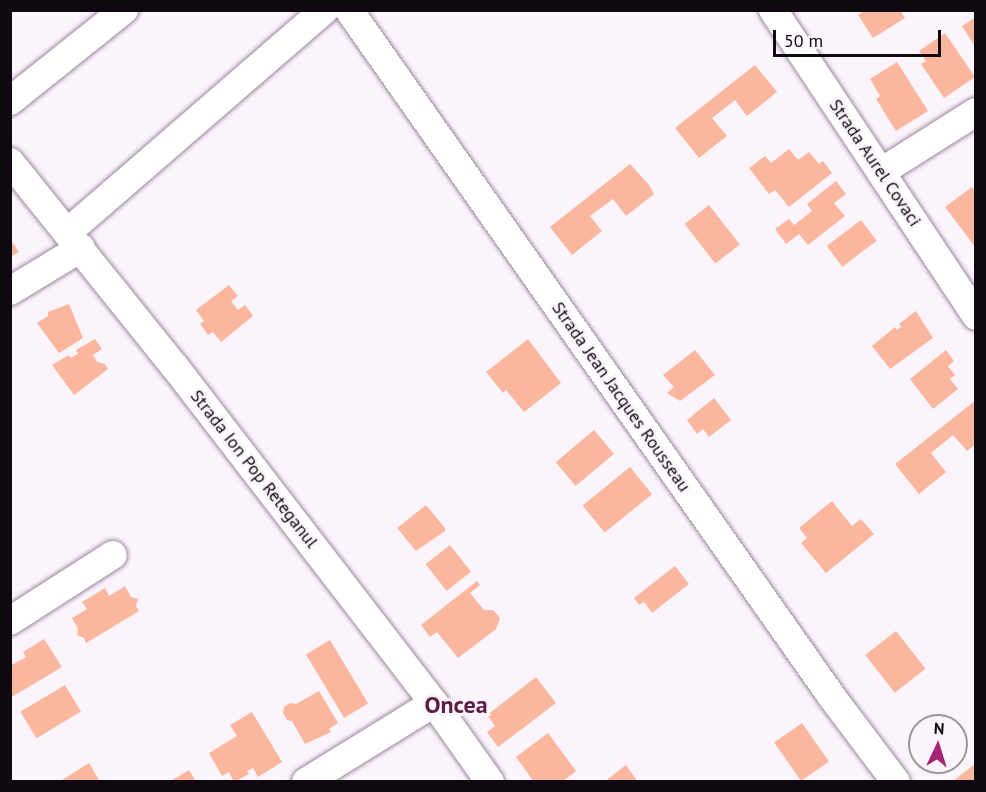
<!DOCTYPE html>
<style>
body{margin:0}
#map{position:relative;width:986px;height:792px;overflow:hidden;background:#fcf4fd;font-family:"PT Sans",sans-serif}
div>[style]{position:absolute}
.building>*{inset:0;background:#fbb69e;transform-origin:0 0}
.roads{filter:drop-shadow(0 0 2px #99879d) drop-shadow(0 0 2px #99879d)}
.minor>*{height:28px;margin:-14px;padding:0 14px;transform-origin:14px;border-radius:14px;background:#fff}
span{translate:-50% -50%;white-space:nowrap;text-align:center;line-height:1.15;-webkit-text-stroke:6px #fcf4fd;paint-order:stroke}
.street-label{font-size:18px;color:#100911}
.district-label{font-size:24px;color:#5b1e42;font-weight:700}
.frame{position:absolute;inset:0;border:12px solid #100911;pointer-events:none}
.north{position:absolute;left:908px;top:714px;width:60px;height:60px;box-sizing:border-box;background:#fcf4fd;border:2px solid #9e969f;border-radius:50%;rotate:4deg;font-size:16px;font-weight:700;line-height:24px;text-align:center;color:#100911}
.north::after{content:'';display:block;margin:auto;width:21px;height:27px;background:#a52576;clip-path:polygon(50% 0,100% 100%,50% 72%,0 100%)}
.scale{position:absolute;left:773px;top:30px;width:168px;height:27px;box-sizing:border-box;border:3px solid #100911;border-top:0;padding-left:8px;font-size:18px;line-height:21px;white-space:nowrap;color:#100911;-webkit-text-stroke:4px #fcf4fd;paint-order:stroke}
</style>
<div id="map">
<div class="building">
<div style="clip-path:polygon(865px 10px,900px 10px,905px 18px,873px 38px,858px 15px)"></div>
<div style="clip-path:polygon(976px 17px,976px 48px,962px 26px)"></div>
<div style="clip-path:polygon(945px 33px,975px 77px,944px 98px,921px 64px,926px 61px,919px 51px)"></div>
<div style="clip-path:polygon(897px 62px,928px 111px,896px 131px,876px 99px,880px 96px,870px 79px)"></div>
<div style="clip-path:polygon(755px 65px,777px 92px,747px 116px,735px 100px,712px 118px,727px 136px,699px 158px,675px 128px)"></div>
<div style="clip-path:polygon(789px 149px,798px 160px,809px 152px,819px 164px,823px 161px,832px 173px,789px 207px,775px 190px,769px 194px,749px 168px,765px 156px,771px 163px)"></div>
<div style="clip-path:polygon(630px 164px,649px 185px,654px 194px,626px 216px,613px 199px,590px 216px,602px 231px,572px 255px,550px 227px)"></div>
<div style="clip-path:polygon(836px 181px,846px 194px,834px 203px,845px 216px,808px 245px,799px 234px,786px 244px,775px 229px,789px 219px,794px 225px,812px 211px,807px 204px)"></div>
<div style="clip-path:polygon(972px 187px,976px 192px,976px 248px,945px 207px)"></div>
<div style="left:709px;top:205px;width:50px;height:31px;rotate:52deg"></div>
<div style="left:861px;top:220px;width:26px;height:43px;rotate:53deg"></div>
<div style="clip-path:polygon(10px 239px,19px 252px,10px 257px)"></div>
<div style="clip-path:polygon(229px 285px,238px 296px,231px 301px,238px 310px,245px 305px,253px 316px,221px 342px,213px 332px,208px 335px,200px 324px,204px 321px,196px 310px)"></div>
<div style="clip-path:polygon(69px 304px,83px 338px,59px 353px,37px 323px,48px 316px,48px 312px)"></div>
<div style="clip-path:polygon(916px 311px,933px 338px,890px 369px,872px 346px,895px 327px,897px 330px,901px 327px,899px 324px)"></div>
<div style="clip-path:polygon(95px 339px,102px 349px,93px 355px,97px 362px,105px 364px,108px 369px,74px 395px,52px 365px,69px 355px,70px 358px,78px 354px,76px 350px)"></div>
<div style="clip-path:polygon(528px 339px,561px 383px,524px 412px,506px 390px,503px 393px,486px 372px)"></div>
<div style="clip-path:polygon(695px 350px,715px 375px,680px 401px,667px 393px,674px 387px,663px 375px)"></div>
<div style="clip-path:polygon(946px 350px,954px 361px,948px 366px,955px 375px,950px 379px,958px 389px,933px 409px,910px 379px)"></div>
<div style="clip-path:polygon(714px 398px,731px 420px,709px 437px,703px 429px,697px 434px,687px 420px)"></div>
<div style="clip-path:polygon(976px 400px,976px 444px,967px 451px,953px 435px,931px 453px,946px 472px,919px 494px,895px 464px)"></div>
<div style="left:594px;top:430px;width:31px;height:50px;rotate:50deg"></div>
<div style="left:630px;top:467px;width:35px;height:61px;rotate:51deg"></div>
<div style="clip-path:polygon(832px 501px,852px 526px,861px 519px,874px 534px,826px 573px,801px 543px,807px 538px,799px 528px)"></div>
<div style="clip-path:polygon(426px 505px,445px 528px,445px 531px,416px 551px,397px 528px)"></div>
<div style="left:450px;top:545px;width:34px;height:31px;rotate:52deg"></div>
<div style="clip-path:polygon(675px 566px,689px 584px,652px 613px,644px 602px,639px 605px,634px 598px)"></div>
<div style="clip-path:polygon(477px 581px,480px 585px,470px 593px,484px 610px,493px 610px,500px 618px,496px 629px,458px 658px,437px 632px,430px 637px,421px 625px)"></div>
<div style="clip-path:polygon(125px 586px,131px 597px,138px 599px,136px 606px,139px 611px,86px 643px,84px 638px,77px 635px,78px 629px,72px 618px,87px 609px,82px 602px,105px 588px,109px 596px)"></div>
<div style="left:896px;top:631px;width:48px;height:39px;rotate:52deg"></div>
<div style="clip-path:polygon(44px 639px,62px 667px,10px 698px,10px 666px,26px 657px,23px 652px)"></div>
<div style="left:330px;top:640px;width:74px;height:28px;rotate:59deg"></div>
<div style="clip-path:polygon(536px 677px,556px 703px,498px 747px,487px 732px,495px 726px,487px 715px)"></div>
<div style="left:65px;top:685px;width:31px;height:52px;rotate:59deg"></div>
<div style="clip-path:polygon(319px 691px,338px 723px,329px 729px,331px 732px,305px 744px,292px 721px,287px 720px,283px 713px,284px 707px,290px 703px,296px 704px)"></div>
<div style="clip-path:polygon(252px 712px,282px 762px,258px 777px,253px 768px,247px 771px,249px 774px,234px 782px,229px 772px,222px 776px,209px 753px,237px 736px,230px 725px)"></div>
<div style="left:802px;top:723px;width:47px;height:34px;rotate:55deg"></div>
<div style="clip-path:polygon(548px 733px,576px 771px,562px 782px,534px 782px,516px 757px)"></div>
<div style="clip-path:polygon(89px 763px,100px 782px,59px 782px)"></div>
<div style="clip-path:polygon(976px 763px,976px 782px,952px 782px)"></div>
<div style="clip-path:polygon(626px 765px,638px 782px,609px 782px,608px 779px)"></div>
<div style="clip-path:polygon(189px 770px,196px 782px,169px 782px)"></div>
</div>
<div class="roads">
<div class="minor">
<div style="left:349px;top:10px;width:840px;rotate:54.89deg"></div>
<div style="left:832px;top:697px;width:106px;rotate:53deg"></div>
<div style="left:773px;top:10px;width:367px;rotate:56.4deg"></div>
<div style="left:10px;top:101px;width:146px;rotate:-38.6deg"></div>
<div style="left:10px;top:162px;width:263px;rotate:51.2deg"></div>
<div style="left:175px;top:367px;width:424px;rotate:52.4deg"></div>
<div style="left:434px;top:703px;width:97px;rotate:54.7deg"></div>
<div style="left:881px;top:172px;width:112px;rotate:-32.3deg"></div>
<div style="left:68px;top:232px;width:339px;rotate:-40.9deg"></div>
<div style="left:10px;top:291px;width:83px;rotate:-31.2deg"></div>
<div style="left:10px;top:621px;width:122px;rotate:-32.7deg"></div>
<div style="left:306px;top:782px;width:150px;rotate:-31.7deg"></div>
</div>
</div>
<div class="street-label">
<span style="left:875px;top:163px;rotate:56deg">Strada Aurel Covaci</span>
<span style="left:621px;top:397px;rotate:55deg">Strada Jean Jacques Rousseau</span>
<span style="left:254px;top:469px;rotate:52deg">Strada Ion Pop Reteganul</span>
</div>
<div class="district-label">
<span style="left:456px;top:705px">Oncea</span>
</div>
<div class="frame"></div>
<div class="north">N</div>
<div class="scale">50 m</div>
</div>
